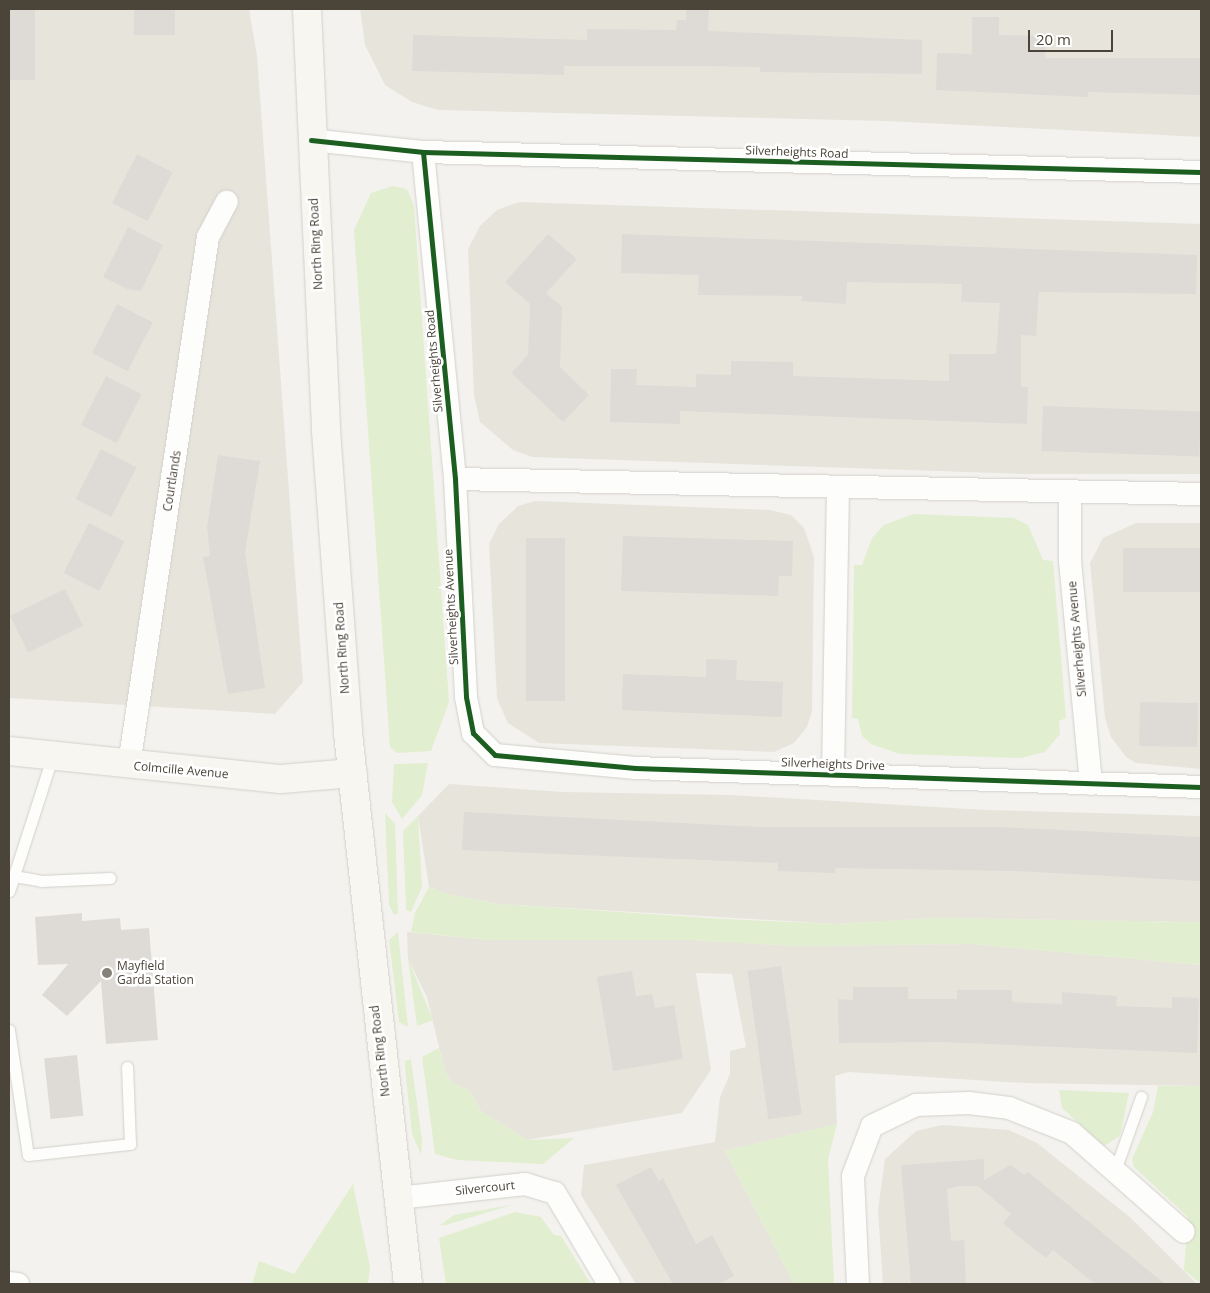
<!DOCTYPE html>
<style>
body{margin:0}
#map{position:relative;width:1210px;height:1293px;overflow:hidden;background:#f4f2ee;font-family:"Open Sans",sans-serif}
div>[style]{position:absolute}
.residential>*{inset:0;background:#e7e4dc}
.green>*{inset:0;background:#e1eecf}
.building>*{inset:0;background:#dedbd6;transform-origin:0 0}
.roads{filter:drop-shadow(0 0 1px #d2d0cb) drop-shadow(0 0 1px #d2d0cb)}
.lane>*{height:11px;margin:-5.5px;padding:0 5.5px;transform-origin:5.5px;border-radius:5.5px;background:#fdfdfc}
.street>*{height:22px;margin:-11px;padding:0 11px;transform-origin:11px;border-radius:11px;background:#fdfdfc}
.secondary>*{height:28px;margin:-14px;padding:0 14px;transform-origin:14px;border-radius:14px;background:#f7f6f1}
.cycleway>*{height:5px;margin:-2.5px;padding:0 2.5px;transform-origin:2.5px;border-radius:2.5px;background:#1b5e20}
.dots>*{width:14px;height:14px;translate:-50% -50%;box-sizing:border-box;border:2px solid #fff;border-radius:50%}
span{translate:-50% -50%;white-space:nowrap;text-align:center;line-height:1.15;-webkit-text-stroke:5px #fff;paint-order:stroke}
.street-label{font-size:12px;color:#4b4439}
.poi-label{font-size:12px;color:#4b4439}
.left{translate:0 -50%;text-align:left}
.frame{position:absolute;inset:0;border:10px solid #4b4439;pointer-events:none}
.scale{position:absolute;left:1028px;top:30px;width:85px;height:22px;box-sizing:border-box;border:2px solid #4b4439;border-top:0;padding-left:6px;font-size:15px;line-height:18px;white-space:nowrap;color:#4b4439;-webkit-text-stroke:4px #fff;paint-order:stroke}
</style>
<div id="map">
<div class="residential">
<div style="clip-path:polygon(9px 9px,249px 9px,257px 56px,303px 682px,275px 714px,9px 698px)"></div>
<div style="clip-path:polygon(360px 9px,1201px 9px,1201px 137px,886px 121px,438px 110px,412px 102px,385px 85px,365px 45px)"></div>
<div style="clip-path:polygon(519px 202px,1201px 224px,1201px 474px,1023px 474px,532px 457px,513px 450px,480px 422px,474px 395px,468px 249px,480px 226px,497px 210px)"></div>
<div style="clip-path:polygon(535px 501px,770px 510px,791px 515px,804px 528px,814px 557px,812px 711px,807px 727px,794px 743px,774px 752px,539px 743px,508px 723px,497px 699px,489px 544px,499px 524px,518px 506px)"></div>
<div style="clip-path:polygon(1136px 523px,1201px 523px,1201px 769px,1136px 763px,1126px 757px,1111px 737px,1105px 718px,1090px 563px,1103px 538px)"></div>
<div style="clip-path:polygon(449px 784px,563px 792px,730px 795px,987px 810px,1201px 816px,1201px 922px,935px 918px,837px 924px,499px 904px,451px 895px,429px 887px,418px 816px)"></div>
<div style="clip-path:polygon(407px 932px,489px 940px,692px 940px,794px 946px,972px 944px,1201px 965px,1201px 1086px,1024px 1083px,848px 1072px,835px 1076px,837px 1124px,725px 1151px,794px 1284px,636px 1284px,581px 1195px,584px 1165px,715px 1142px,720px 1097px,730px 1074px,730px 1051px,746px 1047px,732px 974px,696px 973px,711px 1070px,682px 1113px,527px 1140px,481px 1111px,469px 1090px,453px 1084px,445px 1072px,427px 997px,408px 959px)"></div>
<div style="clip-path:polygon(942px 1125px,1009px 1130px,1037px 1143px,1131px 1218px,1197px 1284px,883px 1284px,878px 1210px,885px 1159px,916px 1131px)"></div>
</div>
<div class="green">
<div style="clip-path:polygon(393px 186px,407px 189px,414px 206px,449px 702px,431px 751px,397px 753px,390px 747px,354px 230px,371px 193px)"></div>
<div style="clip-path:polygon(913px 514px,1014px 518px,1028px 525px,1043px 560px,1053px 561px,1066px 718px,1059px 721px,1060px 734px,1045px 752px,1021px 758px,900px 754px,871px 744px,862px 736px,858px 719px,852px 718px,854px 565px,862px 565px,872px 538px,884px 525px)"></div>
<div style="clip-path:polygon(428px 763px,422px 795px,402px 819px,392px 802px,394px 764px)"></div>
<div style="clip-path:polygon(385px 813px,395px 824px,398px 913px,394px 915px,389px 905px)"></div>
<div style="clip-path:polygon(418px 816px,422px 887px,411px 912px,406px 910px,403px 831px)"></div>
<div style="clip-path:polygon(429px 887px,451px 895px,499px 904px,724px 919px,837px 924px,935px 918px,1201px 922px,1201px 965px,972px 944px,794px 946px,692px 940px,489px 940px,411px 932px,415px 913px)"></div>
<div style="clip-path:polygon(398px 932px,408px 1027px,399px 1022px,389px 940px)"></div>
<div style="clip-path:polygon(408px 959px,433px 1020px,417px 1026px)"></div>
<div style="clip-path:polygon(439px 1048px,445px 1072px,453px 1084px,469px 1090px,481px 1111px,527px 1140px,574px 1138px,543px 1164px,457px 1160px,435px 1154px,422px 1057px)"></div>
<div style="clip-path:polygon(411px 1059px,422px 1141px,421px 1155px,412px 1134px,405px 1068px,405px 1061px)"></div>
<div style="clip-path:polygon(1158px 1086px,1201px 1086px,1201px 1284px,1184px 1270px,1188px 1217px,1134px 1167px,1132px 1159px,1153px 1112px)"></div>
<div style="clip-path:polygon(1059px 1090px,1129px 1093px,1120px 1136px,1104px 1146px,1062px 1108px)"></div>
<div style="clip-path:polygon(837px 1124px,828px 1159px,834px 1284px,794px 1284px,725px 1151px)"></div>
<div style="clip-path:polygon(353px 1184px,370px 1267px,368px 1284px,252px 1284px,259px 1261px,294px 1274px)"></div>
<div style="clip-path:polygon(512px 1205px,446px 1225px,439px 1226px,454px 1215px)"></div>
<div style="clip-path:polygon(515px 1212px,541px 1217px,554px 1235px,561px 1236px,591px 1284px,446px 1284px,439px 1238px)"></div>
</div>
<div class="building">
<div style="left:9px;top:9px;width:26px;height:71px"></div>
<div style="left:134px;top:9px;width:41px;height:26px"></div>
<div style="clip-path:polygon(686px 9px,709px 9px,708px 31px,922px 40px,922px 74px,760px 72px,760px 67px,708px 66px,564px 66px,564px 75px,412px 71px,413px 35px,587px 40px,587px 29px,676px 30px,677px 20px,686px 20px)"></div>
<div style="clip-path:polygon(972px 17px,999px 17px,999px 35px,1046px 36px,1045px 58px,1201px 58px,1201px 95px,1088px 92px,1088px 97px,936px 90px,937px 53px,972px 54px)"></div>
<div style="left:137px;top:154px;width:40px;height:55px;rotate:27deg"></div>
<div style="clip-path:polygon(128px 227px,163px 245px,141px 291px,127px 289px,103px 277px)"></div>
<div style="clip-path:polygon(548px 234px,577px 259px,546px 293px,562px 307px,560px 367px,589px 395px,563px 422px,511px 373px,528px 355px,530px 304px,505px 282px)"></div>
<div style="clip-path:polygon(622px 234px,1197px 255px,1196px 294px,1039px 292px,1036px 336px,1021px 335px,1021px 387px,1028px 387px,1027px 424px,680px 411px,680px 424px,610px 422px,611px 369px,637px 369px,636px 385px,696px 387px,696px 374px,731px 375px,731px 361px,793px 362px,793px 376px,949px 381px,949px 354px,996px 354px,1000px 303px,961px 302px,962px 284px,847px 282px,846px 304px,801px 301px,802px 296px,698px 295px,699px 275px,621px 273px)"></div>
<div style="left:117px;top:304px;width:40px;height:55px;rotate:27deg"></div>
<div style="left:106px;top:376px;width:40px;height:55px;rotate:27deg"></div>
<div style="left:1043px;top:406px;width:158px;height:45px;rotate:2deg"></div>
<div style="left:101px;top:449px;width:40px;height:56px;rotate:27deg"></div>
<div style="clip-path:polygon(218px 455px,260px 461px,245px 552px,265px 688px,228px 694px,203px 557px,210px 556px,207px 527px)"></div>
<div style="left:89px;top:523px;width:40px;height:56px;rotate:27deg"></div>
<div style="clip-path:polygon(623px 536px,793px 541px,792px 576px,779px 576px,778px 596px,621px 591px)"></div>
<div style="left:565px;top:538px;width:163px;height:39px;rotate:90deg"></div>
<div style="left:1201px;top:548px;width:44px;height:78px;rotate:90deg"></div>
<div style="left:65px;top:589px;width:41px;height:61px;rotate:64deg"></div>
<div style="clip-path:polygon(706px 659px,737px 660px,736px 680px,783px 682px,782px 717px,622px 710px,623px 674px,706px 677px)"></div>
<div style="left:1140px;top:702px;width:58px;height:44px;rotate:1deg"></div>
<div style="clip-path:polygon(464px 812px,760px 827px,1000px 827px,1201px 837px,1201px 881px,1014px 871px,835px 868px,835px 873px,778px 871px,778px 863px,462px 850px)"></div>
<div style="clip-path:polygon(82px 913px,82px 921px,120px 918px,121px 930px,149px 928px,158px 1040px,106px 1044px,101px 981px,67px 1016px,42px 995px,68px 964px,38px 965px,35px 917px)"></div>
<div style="left:781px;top:966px;width:150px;height:34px;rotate:82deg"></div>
<div style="clip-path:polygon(632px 971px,636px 996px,652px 994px,655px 1008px,674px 1005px,683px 1059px,613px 1071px,597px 977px)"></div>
<div style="clip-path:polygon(853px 987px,908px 987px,908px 999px,957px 999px,957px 990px,1012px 990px,1012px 1002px,1062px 1004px,1062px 992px,1117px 996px,1116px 1006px,1172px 1008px,1172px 997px,1199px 998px,1197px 1053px,941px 1042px,839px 1043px,838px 999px,853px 1000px)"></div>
<div style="left:77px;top:1055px;width:61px;height:33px;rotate:84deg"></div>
<div style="clip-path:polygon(984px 1159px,984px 1180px,1010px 1165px,1025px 1175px,1028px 1172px,1165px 1284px,1095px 1284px,1053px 1250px,1046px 1258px,1018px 1236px,1003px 1223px,1011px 1214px,978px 1186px,960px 1186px,947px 1189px,951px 1241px,964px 1240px,966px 1284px,911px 1284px,901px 1165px)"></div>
<div style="clip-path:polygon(651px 1167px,659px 1181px,663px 1178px,696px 1244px,712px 1235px,734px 1276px,718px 1284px,673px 1284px,616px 1185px)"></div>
</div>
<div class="roads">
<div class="lane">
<div style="left:14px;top:876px;width:27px;rotate:10deg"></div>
<div style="left:41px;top:881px;width:69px;rotate:-2.5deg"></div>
<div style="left:9px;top:891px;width:140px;rotate:-72.1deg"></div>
<div style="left:9px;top:1030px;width:126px;rotate:81.4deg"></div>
<div style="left:28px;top:1155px;width:103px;rotate:-6.2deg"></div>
<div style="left:130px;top:1144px;width:77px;rotate:-92.2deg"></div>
<div style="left:1114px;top:1173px;width:81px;rotate:-70.4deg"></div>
</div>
<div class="street">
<div style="left:311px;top:140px;width:113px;rotate:6.1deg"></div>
<div style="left:423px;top:152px;width:778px;rotate:1.47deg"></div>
<div style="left:423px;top:152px;width:329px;rotate:84.4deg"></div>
<div style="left:455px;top:479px;width:218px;rotate:87.1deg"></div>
<div style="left:466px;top:697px;width:37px;rotate:79deg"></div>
<div style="left:473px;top:733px;width:31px;rotate:45deg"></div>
<div style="left:495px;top:755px;width:141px;rotate:5.3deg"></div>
<div style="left:635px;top:768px;width:566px;rotate:1.92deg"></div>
<div style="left:455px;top:479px;width:746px;rotate:1.15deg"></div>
<div style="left:1070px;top:494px;width:67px;rotate:90deg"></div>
<div style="left:1070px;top:561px;width:224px;rotate:84.6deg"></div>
<div style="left:129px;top:765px;width:534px;rotate:-81.49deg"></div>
<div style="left:208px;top:237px;width:40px;rotate:-62deg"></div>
<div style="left:833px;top:774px;width:287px;rotate:-89deg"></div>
<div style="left:398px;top:1198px;width:128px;rotate:-6.3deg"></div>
<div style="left:525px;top:1184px;width:31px;rotate:17deg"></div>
<div style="left:555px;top:1193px;width:106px;rotate:59.3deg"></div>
<div style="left:9px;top:1283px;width:9px;rotate:6deg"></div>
<div style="left:858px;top:1284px;width:108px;rotate:-92.7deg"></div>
<div style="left:853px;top:1176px;width:53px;rotate:-69.2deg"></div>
<div style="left:872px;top:1126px;width:49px;rotate:-25.5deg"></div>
<div style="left:916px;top:1105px;width:53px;rotate:-2.2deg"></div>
<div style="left:969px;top:1103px;width:40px;rotate:7.1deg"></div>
<div style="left:1009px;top:1108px;width:68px;rotate:21.6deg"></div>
<div style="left:1072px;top:1133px;width:149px;rotate:41.5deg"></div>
</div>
<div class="secondary">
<div style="left:307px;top:9px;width:422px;rotate:87.4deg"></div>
<div style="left:326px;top:431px;width:303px;rotate:85.8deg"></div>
<div style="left:348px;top:733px;width:554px;rotate:83.79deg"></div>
<div style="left:9px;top:751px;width:273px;rotate:5.9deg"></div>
<div style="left:281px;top:779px;width:72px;rotate:-4.8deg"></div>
</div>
</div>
<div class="cycleway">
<div style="left:311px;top:140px;width:113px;rotate:6.1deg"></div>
<div style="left:423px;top:152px;width:778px;rotate:1.47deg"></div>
<div style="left:423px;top:152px;width:329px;rotate:84.4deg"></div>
<div style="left:455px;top:479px;width:218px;rotate:87.1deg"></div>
<div style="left:466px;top:697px;width:37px;rotate:79deg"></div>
<div style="left:473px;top:733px;width:31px;rotate:45deg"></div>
<div style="left:495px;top:755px;width:141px;rotate:5.3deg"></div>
<div style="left:635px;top:768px;width:566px;rotate:1.92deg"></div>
</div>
<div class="dots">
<div style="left:107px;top:973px;background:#868178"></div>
</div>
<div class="street-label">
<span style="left:797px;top:152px;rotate:2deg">Silverheights Road</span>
<span style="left:316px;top:244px;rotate:-93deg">North Ring Road</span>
<span style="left:434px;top:361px;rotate:-95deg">Silverheights Road</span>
<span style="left:172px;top:481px;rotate:-81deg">Courtlands</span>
<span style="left:451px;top:607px;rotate:-93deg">Silverheights Avenue</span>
<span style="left:1077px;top:639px;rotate:-95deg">Silverheights Avenue</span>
<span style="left:342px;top:648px;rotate:-94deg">North Ring Road</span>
<span style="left:833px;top:764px;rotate:2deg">Silverheights Drive</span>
<span style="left:181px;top:770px;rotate:5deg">Colmcille Avenue</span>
<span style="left:380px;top:1051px;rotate:-97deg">North Ring Road</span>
<span style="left:485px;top:1188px;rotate:-6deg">Silvercourt</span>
</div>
<div class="poi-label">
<span class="left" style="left:117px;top:973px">Mayfield<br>Garda Station</span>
</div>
<div class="frame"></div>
<div class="scale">20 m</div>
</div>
